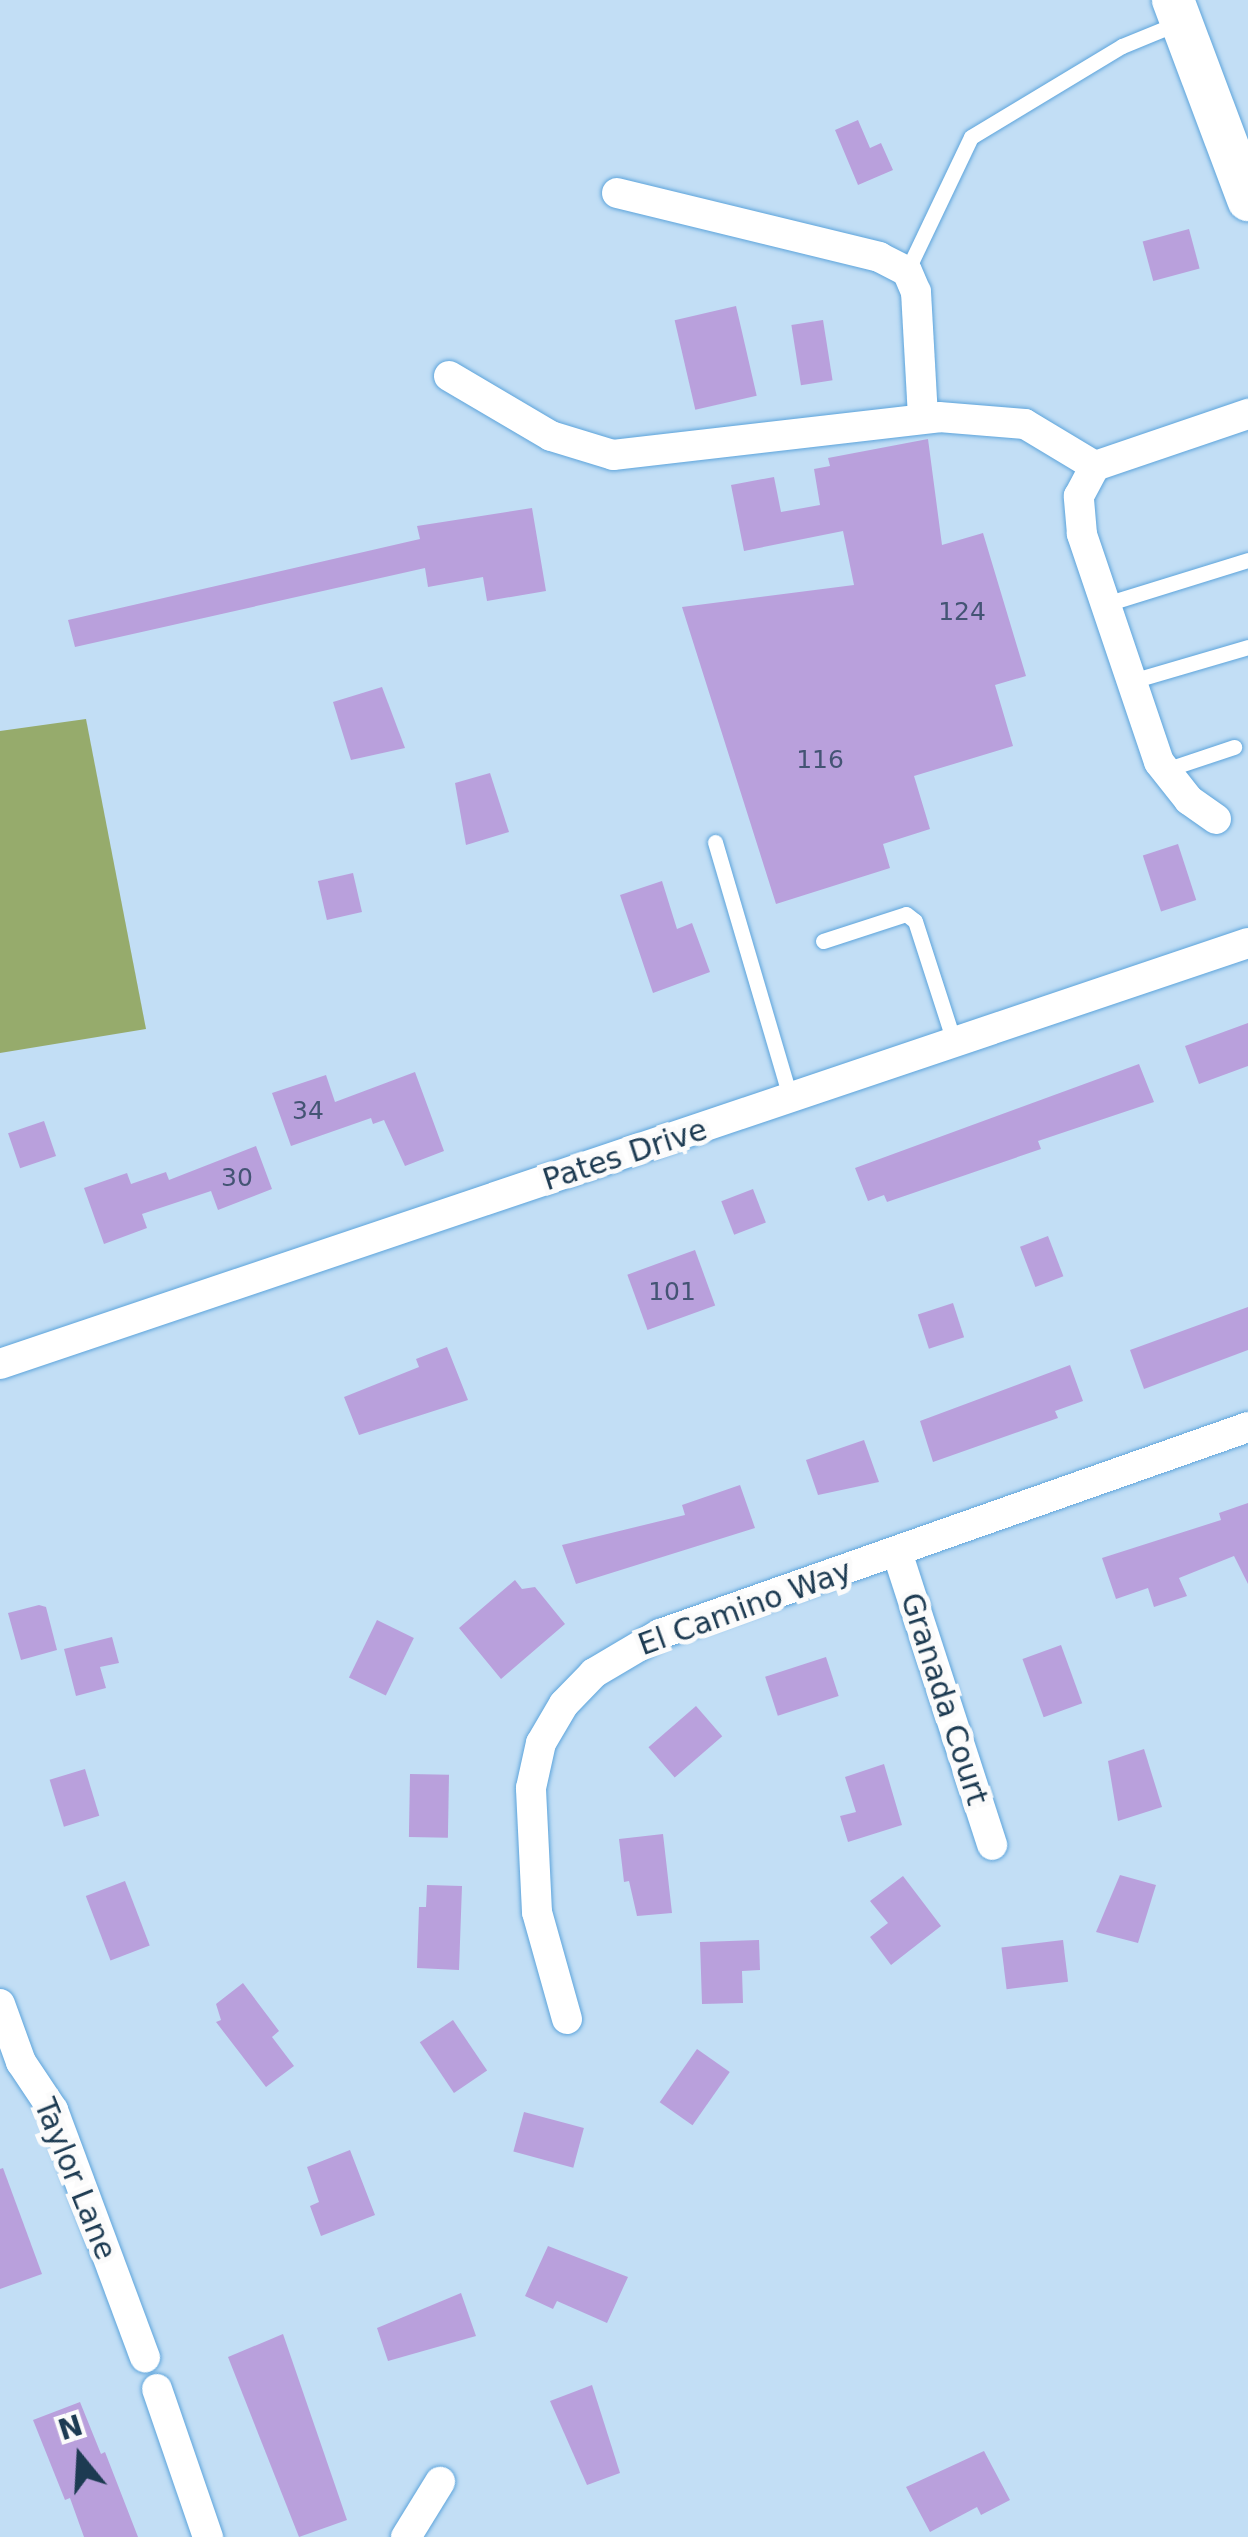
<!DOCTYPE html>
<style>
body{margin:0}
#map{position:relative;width:1248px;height:2537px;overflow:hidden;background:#c2def5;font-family:"DejaVu Sans",sans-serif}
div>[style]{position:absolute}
.forest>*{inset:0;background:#96ab6c}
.building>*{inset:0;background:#b9a0dc;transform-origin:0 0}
.roads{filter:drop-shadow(0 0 2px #5da4db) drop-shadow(0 0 2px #5da4db)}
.lane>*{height:15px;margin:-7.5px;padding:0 7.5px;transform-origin:7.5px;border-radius:7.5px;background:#fff}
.street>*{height:30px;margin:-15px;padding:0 15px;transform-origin:15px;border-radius:15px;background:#fff}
.secondary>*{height:42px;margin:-21px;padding:0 21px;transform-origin:21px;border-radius:21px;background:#fff}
span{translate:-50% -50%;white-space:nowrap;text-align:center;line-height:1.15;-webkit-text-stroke:10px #fbfbfb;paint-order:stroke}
.number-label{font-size:25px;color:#445474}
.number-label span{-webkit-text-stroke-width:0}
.street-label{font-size:30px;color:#1d3b52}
.north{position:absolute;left:30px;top:2407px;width:100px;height:100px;-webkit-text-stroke:8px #fbfbfb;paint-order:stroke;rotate:342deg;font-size:28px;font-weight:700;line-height:40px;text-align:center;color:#1d3b52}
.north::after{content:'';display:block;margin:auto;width:35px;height:45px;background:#1d3b52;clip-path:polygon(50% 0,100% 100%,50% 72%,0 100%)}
</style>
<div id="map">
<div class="forest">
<div style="clip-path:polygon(86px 719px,146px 1029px,0 1053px,0 731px)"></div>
</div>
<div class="building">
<div style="clip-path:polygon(858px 120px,870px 148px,881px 143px,893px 170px,858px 185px,835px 130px)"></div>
<div style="left:1189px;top:229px;width:41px;height:48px;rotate:75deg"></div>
<div style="left:736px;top:306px;width:92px;height:63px;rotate:77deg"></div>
<div style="left:823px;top:320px;width:61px;height:32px;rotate:81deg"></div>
<div style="clip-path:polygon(928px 439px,942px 545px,983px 533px,1026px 676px,995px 685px,1013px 746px,914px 776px,930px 829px,883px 844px,890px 868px,776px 904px,682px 607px,854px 585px,843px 531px,744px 551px,731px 485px,774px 477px,781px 512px,820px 505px,814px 469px,830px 466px,828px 458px)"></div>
<div style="clip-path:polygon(532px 508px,546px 591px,487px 601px,483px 577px,428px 587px,425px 568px,75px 647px,68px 620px,420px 539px,417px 526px)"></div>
<div style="clip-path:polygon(382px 687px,405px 748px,351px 760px,333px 702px)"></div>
<div style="clip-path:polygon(490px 773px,509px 832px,466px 845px,455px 783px)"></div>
<div style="left:1178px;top:844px;width:59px;height:37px;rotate:72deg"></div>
<div style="left:353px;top:873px;width:40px;height:36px;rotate:77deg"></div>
<div style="clip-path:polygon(662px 881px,677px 929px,692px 923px,710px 972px,653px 993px,620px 895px)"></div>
<div style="clip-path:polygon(1248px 1023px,1248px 1066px,1199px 1084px,1185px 1046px)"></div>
<div style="clip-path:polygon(1139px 1064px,1154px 1102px,1038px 1141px,1041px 1149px,887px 1202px,884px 1195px,868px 1201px,855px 1168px)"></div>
<div style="clip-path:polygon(415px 1072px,444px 1151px,405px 1166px,384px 1120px,373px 1124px,371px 1118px,291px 1146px,272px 1093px,326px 1075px,335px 1102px)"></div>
<div style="left:44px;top:1121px;width:37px;height:38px;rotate:71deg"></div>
<div style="clip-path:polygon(256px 1146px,272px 1189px,218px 1210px,211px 1191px,142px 1214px,147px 1228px,104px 1244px,84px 1188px,127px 1173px,131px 1184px,166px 1172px,169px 1180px)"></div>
<div style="left:753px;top:1189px;width:36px;height:34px;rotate:69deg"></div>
<div style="left:1048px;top:1236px;width:43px;height:30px;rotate:69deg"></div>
<div style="left:695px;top:1250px;width:59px;height:72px;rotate:70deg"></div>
<div style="left:953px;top:1303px;width:36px;height:37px;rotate:72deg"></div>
<div style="clip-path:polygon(1248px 1307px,1248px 1350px,1144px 1389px,1130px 1350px)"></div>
<div style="clip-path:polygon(447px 1347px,468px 1400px,359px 1435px,344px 1397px,419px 1367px,416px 1359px)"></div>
<div style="clip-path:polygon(1070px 1365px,1083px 1401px,1055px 1411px,1058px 1418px,933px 1462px,920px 1421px)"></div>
<div style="clip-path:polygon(864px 1440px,879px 1482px,818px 1495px,806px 1460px)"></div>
<div style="clip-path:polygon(740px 1485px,755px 1528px,576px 1584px,562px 1545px,685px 1515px,682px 1505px)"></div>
<div style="clip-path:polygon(1248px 1503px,1248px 1584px,1234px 1556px,1179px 1578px,1187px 1596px,1154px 1607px,1148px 1588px,1116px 1599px,1102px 1558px,1221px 1520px,1219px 1513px)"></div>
<div style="clip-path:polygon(515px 1580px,522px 1589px,535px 1587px,565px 1624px,501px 1679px,459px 1628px)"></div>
<div style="clip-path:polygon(39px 1605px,46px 1607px,57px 1650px,21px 1660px,8px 1613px)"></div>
<div style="left:377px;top:1620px;width:41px;height:64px;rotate:26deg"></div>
<div style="clip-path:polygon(112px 1637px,119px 1663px,100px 1667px,106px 1688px,76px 1696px,64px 1649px)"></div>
<div style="left:1061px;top:1645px;width:62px;height:41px;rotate:70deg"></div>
<div style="left:826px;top:1657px;width:41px;height:64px;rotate:72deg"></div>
<div style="left:696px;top:1706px;width:40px;height:63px;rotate:49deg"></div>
<div style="clip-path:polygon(1144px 1749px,1162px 1807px,1118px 1821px,1108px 1761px)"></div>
<div style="clip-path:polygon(884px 1764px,902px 1825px,848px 1842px,840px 1816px,856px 1812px,845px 1777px)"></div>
<div style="left:85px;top:1769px;width:49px;height:37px;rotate:73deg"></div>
<div style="left:410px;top:1774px;width:39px;height:63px;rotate:1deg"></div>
<div style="clip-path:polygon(663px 1834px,672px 1913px,637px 1916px,629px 1881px,624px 1882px,619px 1839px)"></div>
<div style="clip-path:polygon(1120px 1875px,1156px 1885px,1138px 1943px,1096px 1932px)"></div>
<div style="clip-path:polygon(903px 1876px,941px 1926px,891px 1965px,870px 1937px,888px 1923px,870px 1901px)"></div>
<div style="left:125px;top:1881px;width:69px;height:42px;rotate:69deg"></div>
<div style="clip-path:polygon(427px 1885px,462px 1886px,459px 1970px,417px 1968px,419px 1907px,426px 1907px)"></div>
<div style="clip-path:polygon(759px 1940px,760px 1970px,742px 1971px,743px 2003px,702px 2004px,700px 1942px)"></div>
<div style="left:1063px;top:1940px;width:42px;height:62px;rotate:83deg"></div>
<div style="clip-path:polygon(243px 1983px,279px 2031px,272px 2037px,294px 2066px,266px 2087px,216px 2022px,221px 2020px,216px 2004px)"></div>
<div style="left:453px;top:2020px;width:61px;height:40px;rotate:56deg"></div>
<div style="left:697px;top:2049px;width:40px;height:65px;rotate:35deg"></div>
<div style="left:524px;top:2112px;width:62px;height:41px;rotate:15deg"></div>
<div style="clip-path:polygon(350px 2150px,375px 2215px,321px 2236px,310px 2206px,319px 2202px,307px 2167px)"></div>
<div style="clip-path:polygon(3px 2168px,42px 2274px,0 2289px,0 2169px)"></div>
<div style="clip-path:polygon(548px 2246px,628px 2277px,607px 2323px,557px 2301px,553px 2309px,525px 2296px)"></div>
<div style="clip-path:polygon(461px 2293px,476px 2336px,388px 2361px,377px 2328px)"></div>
<div style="clip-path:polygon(283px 2334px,347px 2520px,299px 2537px,228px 2357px)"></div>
<div style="clip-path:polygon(592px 2385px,620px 2473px,587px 2485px,550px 2401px)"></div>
<div style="clip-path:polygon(80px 2402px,101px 2454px,105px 2452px,138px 2537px,84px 2537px,70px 2498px,65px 2500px,33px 2420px)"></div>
<div style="clip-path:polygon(984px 2451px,1010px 2500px,981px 2515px,977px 2507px,930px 2532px,906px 2487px)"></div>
</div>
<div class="roads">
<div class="lane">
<div style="left:907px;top:271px;width:148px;rotate:-64.5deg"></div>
<div style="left:971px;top:137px;width:176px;rotate:-31.1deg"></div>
<div style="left:1122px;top:46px;width:61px;rotate:-22.3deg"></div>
<div style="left:1106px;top:604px;width:149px;rotate:-17.2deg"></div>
<div style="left:1132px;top:681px;width:121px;rotate:-16.3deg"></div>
<div style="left:1165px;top:770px;width:73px;rotate:-18.4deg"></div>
<div style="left:715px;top:842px;width:269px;rotate:73.6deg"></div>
<div style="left:823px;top:941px;width:87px;rotate:-18deg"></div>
<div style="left:906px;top:914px;width:11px;rotate:38deg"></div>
<div style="left:915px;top:921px;width:130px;rotate:72.1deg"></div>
</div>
<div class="street">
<div style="left:617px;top:193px;width:270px;rotate:13.7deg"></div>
<div style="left:879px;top:257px;width:31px;rotate:27deg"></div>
<div style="left:907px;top:271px;width:23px;rotate:67deg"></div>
<div style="left:916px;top:292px;width:126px;rotate:86.8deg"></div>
<div style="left:449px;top:376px;width:118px;rotate:30.5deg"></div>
<div style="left:551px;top:436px;width:65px;rotate:17deg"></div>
<div style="left:613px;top:455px;width:328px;rotate:-6.6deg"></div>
<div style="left:939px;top:417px;width:86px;rotate:4.7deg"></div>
<div style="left:1025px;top:424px;width:82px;rotate:31deg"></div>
<div style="left:1216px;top:819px;width:33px;rotate:-145deg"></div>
<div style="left:1189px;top:800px;width:48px;rotate:-128.3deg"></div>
<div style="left:1159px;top:762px;width:241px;rotate:-108.7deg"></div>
<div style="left:1082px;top:534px;width:38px;rotate:-95deg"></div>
<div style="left:1079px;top:496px;width:34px;rotate:-62deg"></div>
<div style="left:1095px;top:466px;width:162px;rotate:-18.8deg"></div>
<div style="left:0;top:1364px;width:1317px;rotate:-18.64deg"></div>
<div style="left:897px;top:1552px;width:308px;rotate:72deg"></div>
<div style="left:0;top:2004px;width:62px;rotate:70.1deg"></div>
<div style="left:21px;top:2062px;width:58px;rotate:56.3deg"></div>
<div style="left:53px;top:2110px;width:264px;rotate:69.6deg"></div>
<div style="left:567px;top:2019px;width:111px;rotate:-105.7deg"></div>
<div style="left:537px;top:1912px;width:124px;rotate:-92.8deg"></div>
<div style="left:531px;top:1788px;width:46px;rotate:-77.5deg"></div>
<div style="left:541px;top:1743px;width:45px;rotate:-59.5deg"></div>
<div style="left:564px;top:1704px;width:43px;rotate:-45.9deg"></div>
<div style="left:594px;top:1673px;width:77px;rotate:-30.6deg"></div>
<div style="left:660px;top:1634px;width:623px;rotate:-19.39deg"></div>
<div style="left:157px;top:2389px;width:157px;rotate:71deg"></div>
<div style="left:406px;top:2537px;width:65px;rotate:-58.3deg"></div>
</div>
<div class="secondary">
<div style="left:1173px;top:0;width:214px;rotate:69.4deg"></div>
</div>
</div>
<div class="number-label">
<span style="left:962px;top:612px">124</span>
<span style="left:820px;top:760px">116</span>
<span style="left:308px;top:1111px">34</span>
<span style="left:237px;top:1178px">30</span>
<span style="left:672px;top:1292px">101</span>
</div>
<div class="street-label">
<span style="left:625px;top:1155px;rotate:-18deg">Pates Drive</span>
<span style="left:745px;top:1608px;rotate:-20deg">El Camino Way</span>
<span style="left:944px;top:1699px;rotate:72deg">Granada Court</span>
<span style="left:75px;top:2179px;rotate:68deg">Taylor Lane</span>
</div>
<div class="north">N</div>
</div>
